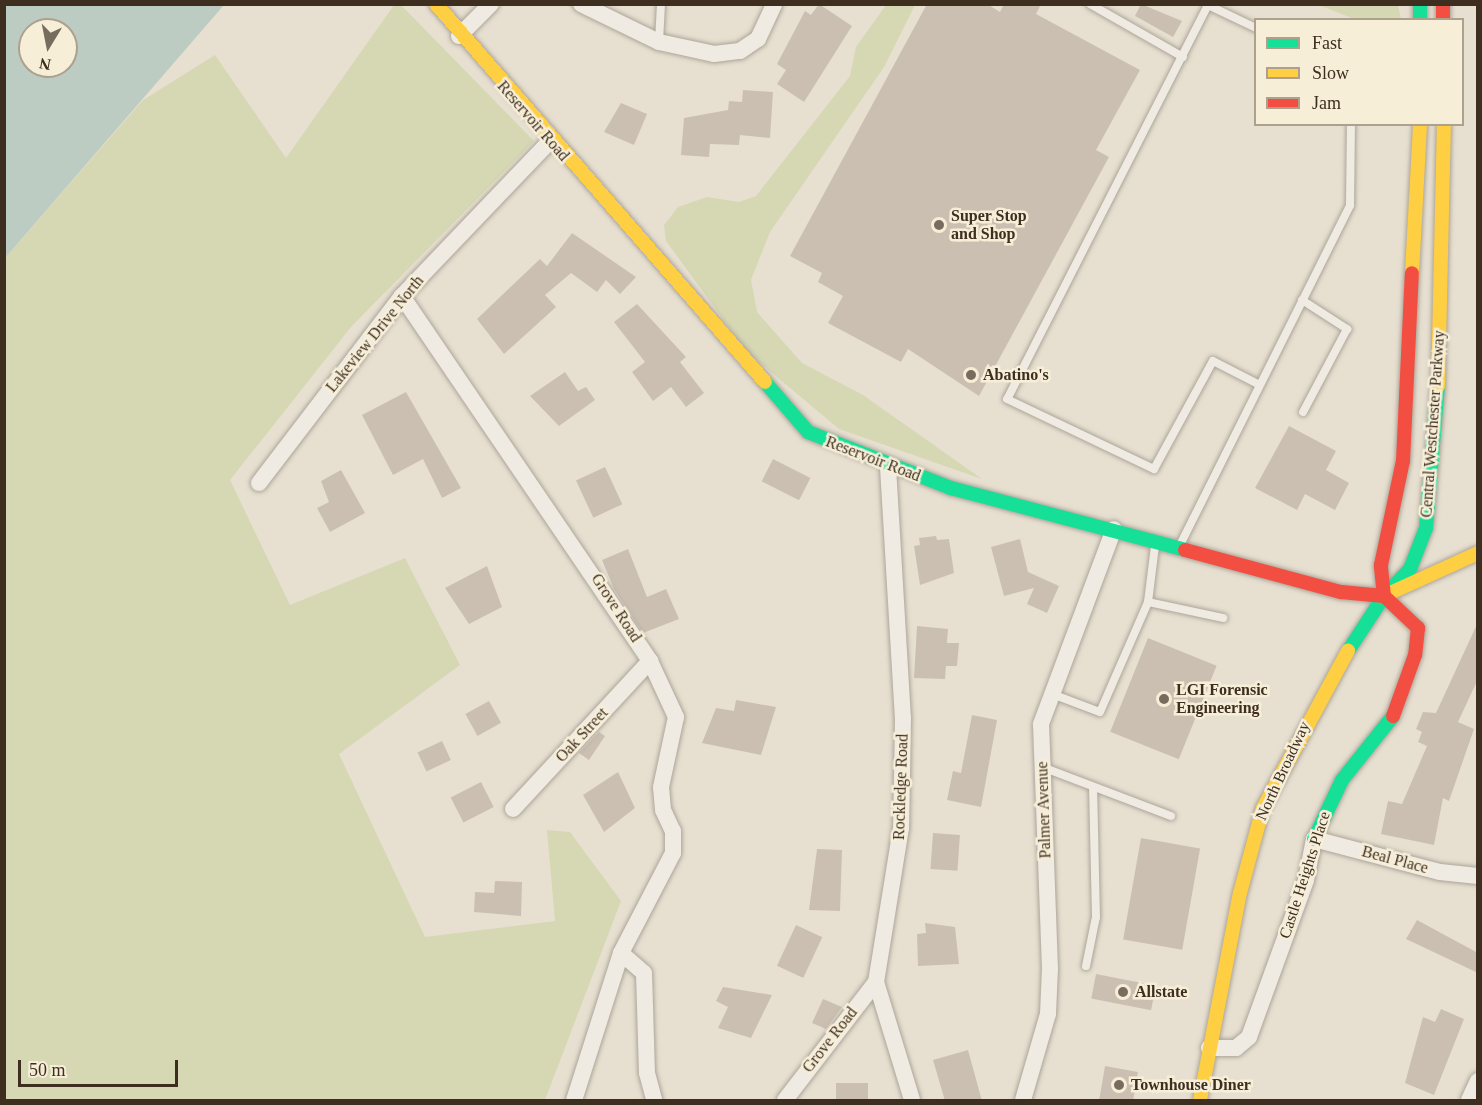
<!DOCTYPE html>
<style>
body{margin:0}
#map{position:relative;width:1482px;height:1105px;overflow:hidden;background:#e7e0d1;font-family:"Times New Roman",serif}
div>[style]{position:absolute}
.green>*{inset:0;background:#d6d7b3}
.water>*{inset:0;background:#bcccc2}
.building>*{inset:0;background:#cbbfb2;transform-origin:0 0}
.roads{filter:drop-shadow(0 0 2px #ada599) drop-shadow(0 0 2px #ada599)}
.lane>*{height:8px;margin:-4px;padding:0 4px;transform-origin:4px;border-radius:4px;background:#efebe3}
.street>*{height:16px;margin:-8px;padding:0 8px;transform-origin:8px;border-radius:8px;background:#efebe3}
.fast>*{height:14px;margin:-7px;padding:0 7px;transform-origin:7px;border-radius:7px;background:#16e098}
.slow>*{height:14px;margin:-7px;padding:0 7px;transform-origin:7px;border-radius:7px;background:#ffcf43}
.jam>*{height:14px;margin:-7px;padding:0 7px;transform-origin:7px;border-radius:7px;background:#f24e42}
.dots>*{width:16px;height:16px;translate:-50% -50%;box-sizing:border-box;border:3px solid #f7eed8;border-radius:50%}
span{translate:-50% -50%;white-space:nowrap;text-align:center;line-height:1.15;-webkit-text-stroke:5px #f7eed8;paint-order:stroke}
.street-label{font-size:16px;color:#3d2e20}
.poi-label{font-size:16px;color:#3d2e20;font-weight:700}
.left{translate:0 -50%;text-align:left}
.frame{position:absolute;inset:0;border:6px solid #3d2e20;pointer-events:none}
.legend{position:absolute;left:1254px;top:18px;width:210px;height:108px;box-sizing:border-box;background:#f7eed8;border:2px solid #ada18e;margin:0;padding:8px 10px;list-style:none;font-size:18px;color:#3d2e20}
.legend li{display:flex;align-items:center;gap:12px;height:30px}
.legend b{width:30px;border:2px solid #ada18e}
.north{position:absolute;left:18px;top:18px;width:60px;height:60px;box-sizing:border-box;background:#f7eed8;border:2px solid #ada18e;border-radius:50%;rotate:190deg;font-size:16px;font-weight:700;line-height:24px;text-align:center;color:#3d2e20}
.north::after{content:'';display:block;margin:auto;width:21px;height:27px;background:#786c5e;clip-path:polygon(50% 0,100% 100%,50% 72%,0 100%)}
.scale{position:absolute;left:18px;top:1060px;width:160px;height:27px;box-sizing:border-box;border:3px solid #3d2e20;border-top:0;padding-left:8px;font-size:18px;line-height:21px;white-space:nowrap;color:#3d2e20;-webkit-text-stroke:4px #f7eed8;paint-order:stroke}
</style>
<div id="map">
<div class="green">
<div style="clip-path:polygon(394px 5px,401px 5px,534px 141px,351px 327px,230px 480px,290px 605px,405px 558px,460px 665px,339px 754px,425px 937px,555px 921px,547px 830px,570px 832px,621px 901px,545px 1100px,5px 1100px,5px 258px,143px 100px,215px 55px,286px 158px)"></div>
<div style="clip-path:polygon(886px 5px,915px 5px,884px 67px,770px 232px,751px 280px,757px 312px,802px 363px,863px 395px,982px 479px,839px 429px,747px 352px,666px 241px,664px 225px,678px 207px,707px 197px,739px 202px,756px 196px,850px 76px,856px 47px)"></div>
<div style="clip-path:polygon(1319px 5px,1398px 5px,1401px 19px,1354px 19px)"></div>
</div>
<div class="water">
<div style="clip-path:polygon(evenodd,5px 4px,224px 5px,5px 258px,4px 5px,5px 4px,30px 30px,66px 30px,66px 66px,30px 66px,30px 30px)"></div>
</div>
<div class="building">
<div style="clip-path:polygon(819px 4px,852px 26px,804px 102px,777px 84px,786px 70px,777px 64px,805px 11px,811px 15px)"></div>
<div style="clip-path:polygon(927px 4px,987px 4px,1000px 12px,1004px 4px,1041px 4px,1036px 14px,1140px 70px,1096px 150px,1109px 157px,979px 396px,908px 349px,901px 362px,828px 323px,843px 296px,818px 282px,822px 273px,790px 256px)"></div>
<div style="clip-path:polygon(1141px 4px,1182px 21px,1173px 37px,1135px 16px)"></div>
<div style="clip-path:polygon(743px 90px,773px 92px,770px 138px,740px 135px,739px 145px,710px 144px,709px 157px,681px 155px,684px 118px,728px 110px,729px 101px,742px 102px)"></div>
<div style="clip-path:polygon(621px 103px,647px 114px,634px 145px,604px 132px)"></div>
<div style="clip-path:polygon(572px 233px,636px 277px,620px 294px,606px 280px,597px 292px,571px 273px,545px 295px,556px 307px,504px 354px,477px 319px,540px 259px,547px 266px)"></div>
<div style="clip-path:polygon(637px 304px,686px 357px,680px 362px,704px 393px,686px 407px,671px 387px,653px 401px,632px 372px,645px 362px,614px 322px)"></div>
<div style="clip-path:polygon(565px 372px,578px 391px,586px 387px,595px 400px,559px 426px,530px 396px)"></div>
<div style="clip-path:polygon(406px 392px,461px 488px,442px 498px,423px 459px,393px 475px,362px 415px)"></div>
<div style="clip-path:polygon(1289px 426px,1336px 451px,1326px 470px,1349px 483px,1335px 510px,1305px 494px,1297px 510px,1255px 488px)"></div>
<div style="left:773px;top:459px;width:42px;height:25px;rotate:27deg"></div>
<div style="left:605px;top:467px;width:41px;height:32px;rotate:65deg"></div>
<div style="clip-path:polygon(341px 470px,365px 513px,330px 532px,317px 508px,329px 502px,321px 481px)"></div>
<div style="clip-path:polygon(936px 536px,937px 540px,949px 539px,954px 573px,920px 585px,914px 546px,920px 545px,919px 538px)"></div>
<div style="clip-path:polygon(1020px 539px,1028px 572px,1059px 586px,1047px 613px,1027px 604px,1034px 588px,1004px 596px,991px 547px)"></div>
<div style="clip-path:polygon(628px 549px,647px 597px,666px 589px,679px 619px,643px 633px,614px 589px,602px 560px)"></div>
<div style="clip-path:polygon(487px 566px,502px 607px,469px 624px,445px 588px)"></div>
<div style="clip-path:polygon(1478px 622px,1478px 679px,1458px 722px,1474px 729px,1449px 801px,1443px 798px,1434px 845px,1381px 834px,1388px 801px,1402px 804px,1427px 746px,1418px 742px,1422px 732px,1416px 729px,1423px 712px,1436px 713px)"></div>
<div style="clip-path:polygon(917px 626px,948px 629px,947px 643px,959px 643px,957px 666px,946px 666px,945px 679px,914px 678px)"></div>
<div style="left:1148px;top:638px;width:74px;height:101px;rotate:22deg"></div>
<div style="clip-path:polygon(736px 700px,776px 707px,761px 755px,702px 743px,716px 708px,734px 711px)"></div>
<div style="left:489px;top:701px;width:25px;height:27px;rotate:61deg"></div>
<div style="clip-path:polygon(972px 715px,997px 720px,981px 807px,947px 800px,953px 771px,961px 773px)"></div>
<div style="clip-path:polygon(599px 732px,605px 736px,589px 760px,579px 753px)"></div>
<div style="left:442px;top:741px;width:21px;height:27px;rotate:65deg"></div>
<div style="clip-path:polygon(618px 772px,635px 808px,604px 832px,583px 795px)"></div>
<div style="left:481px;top:782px;width:28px;height:34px;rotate:63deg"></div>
<div style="left:933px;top:833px;width:27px;height:36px;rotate:4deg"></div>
<div style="left:1141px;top:838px;width:60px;height:103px;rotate:10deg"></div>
<div style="clip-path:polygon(817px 849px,842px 850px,840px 911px,809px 910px)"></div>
<div style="clip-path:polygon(495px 881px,522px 882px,521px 916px,474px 912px,475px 892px,494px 893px)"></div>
<div style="clip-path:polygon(1417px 920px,1478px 953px,1478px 973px,1406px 939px)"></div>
<div style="clip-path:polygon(925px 923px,955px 927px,959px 964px,918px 966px,917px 934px,926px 933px)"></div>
<div style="left:796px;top:925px;width:29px;height:45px;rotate:25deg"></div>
<div style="left:1096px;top:974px;width:61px;height:25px;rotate:11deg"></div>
<div style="clip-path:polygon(723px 987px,772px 995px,751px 1038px,718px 1028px,728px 1007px,716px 1001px)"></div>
<div style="clip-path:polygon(823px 999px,842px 1007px,826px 1029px,812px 1023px)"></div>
<div style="clip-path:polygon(1441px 1009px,1464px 1019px,1434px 1095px,1405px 1083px,1423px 1017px,1435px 1022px)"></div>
<div style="clip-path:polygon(968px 1050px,982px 1101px,945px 1101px,933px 1060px)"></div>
<div style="clip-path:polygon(1105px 1066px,1138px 1072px,1133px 1101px,1099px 1101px)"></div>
<div style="left:836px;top:1083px;width:32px;height:18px"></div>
</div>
<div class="roads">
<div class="lane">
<div style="left:1090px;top:4px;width:107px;rotate:29.7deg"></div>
<div style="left:1256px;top:28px;width:53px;rotate:-154.4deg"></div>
<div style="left:1208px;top:5px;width:442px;rotate:117deg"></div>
<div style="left:1007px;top:399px;width:163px;rotate:25.5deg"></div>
<div style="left:1154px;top:469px;width:123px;rotate:-61.4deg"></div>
<div style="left:1213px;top:361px;width:51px;rotate:27.1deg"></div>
<div style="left:659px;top:42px;width:38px;rotate:-87deg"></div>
<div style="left:1302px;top:300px;width:54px;rotate:32.8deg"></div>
<div style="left:1347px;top:329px;width:94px;rotate:117.9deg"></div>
<div style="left:1180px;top:545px;width:380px;rotate:-63.4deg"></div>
<div style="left:1350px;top:205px;width:81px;rotate:-89.3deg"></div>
<div style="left:1148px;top:602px;width:77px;rotate:12deg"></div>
<div style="left:1052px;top:694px;width:51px;rotate:20.6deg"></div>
<div style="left:1100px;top:712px;width:120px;rotate:-66.4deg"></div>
<div style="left:1148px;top:602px;width:56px;rotate:-82.9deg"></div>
<div style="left:1042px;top:767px;width:138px;rotate:20.8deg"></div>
<div style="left:1086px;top:966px;width:50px;rotate:-78.5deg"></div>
<div style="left:1096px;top:917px;width:130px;rotate:-91.3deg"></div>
</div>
<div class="street">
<div style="left:581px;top:4px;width:87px;rotate:26deg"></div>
<div style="left:659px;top:42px;width:56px;rotate:12.3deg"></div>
<div style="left:714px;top:54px;width:26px;rotate:-7deg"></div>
<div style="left:740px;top:51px;width:22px;rotate:-34deg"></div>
<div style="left:758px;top:39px;width:38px;rotate:-65deg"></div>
<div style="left:459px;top:36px;width:45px;rotate:-45deg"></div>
<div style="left:402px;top:296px;width:441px;rotate:55.8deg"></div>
<div style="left:650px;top:661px;width:62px;rotate:65.1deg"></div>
<div style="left:676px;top:717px;width:72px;rotate:102.1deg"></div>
<div style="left:661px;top:787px;width:23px;rotate:85deg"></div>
<div style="left:663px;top:810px;width:23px;rotate:65deg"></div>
<div style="left:673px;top:831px;width:22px;rotate:90deg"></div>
<div style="left:673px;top:853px;width:113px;rotate:117.5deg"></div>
<div style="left:621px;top:953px;width:154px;rotate:107.7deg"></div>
<div style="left:888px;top:467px;width:251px;rotate:86.6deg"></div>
<div style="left:903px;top:718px;width:110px;rotate:91deg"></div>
<div style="left:901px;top:828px;width:156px;rotate:99.2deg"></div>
<div style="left:876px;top:982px;width:123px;rotate:73deg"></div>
<div style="left:259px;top:483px;width:235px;rotate:-52.6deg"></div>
<div style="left:402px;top:296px;width:214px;rotate:-46.3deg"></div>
<div style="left:513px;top:809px;width:202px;rotate:-47.2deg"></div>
<div style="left:621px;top:953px;width:30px;rotate:41deg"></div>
<div style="left:644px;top:973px;width:100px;rotate:88.3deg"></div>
<div style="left:647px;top:1073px;width:28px;rotate:75deg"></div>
<div style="left:1209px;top:1048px;width:27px"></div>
<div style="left:1236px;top:1048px;width:17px;rotate:-40deg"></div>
<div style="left:1249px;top:1037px;width:167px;rotate:-70deg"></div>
<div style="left:1306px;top:880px;width:42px;rotate:-79deg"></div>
<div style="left:1314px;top:839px;width:130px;rotate:14.7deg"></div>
<div style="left:1440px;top:872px;width:38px;rotate:6deg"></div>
<div style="left:785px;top:1100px;width:149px;rotate:-52.4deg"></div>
<div style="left:1023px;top:1100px;width:90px;rotate:-73.8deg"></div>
<div style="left:1048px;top:1014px;width:45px;rotate:-87.5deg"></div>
<div style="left:1050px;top:969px;width:245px;rotate:-92.1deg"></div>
<div style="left:1041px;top:724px;width:208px;rotate:-69.5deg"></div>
<div style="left:1469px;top:1100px;width:21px;rotate:-65deg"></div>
</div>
<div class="fast">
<div style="left:1420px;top:4px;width:16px;rotate:90deg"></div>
<div style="left:765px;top:382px;width:66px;rotate:49.3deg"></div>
<div style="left:808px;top:432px;width:154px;rotate:21.4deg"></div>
<div style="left:951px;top:488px;width:242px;rotate:14.8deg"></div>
<div style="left:1348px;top:651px;width:66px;rotate:-56.8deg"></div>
<div style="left:1384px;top:596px;width:37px;rotate:-46deg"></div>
<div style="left:1410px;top:569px;width:44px;rotate:-68.7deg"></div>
<div style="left:1426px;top:528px;width:143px;rotate:-85.2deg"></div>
<div style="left:1314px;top:839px;width:65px;rotate:-64.6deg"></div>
<div style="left:1342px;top:780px;width:82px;rotate:-51.4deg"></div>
</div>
<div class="slow">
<div style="left:436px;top:4px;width:501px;rotate:48.96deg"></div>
<div style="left:1412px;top:273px;width:149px;rotate:-86.9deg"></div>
<div style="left:1438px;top:386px;width:262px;rotate:-88.7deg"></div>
<div style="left:1390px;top:593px;width:97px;rotate:-24.4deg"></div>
<div style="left:1200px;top:1100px;width:211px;rotate:-79.1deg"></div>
<div style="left:1240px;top:893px;width:88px;rotate:-74.9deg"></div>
<div style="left:1263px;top:808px;width:179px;rotate:-61.6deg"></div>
</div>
<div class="jam">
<div style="left:1443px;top:4px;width:16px;rotate:90deg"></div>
<div style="left:1185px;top:550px;width:162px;rotate:15.1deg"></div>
<div style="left:1341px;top:592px;width:43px;rotate:5.3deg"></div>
<div style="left:1384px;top:596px;width:47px;rotate:43.3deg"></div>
<div style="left:1418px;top:628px;width:27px;rotate:96deg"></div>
<div style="left:1415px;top:655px;width:65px;rotate:109.8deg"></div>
<div style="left:1384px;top:596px;width:31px;rotate:-96deg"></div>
<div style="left:1381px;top:565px;width:106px;rotate:-78.1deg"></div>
<div style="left:1403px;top:461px;width:188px;rotate:-87.3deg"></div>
</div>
</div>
<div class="dots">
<div style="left:939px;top:225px;background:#786c5e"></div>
<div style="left:971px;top:375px;background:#786c5e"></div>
<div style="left:1164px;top:699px;background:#786c5e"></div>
<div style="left:1123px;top:992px;background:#786c5e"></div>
<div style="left:1119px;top:1085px;background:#786c5e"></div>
</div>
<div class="street-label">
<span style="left:533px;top:121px;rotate:49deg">Reservoir Road</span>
<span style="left:375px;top:334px;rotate:-51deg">Lakeview Drive North</span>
<span style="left:1433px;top:424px;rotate:-86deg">Central Westchester Parkway</span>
<span style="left:873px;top:459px;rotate:21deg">Reservoir Road</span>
<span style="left:616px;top:608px;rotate:57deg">Grove Road</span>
<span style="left:582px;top:735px;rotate:-47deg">Oak Street</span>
<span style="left:1283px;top:771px;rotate:-65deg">North Broadway</span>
<span style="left:901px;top:787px;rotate:-88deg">Rockledge Road</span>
<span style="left:1044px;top:810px;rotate:-92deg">Palmer Avenue</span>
<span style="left:1395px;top:860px;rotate:15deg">Beal Place</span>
<span style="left:1305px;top:875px;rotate:-72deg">Castle Heights Place</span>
<span style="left:830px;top:1040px;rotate:-52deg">Grove Road</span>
</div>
<div class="poi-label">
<span class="left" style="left:951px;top:225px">Super Stop<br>and Shop</span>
<span class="left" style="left:983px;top:375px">Abatino's</span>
<span class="left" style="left:1176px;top:699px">LGI Forensic<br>Engineering</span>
<span class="left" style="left:1135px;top:992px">Allstate</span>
<span class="left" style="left:1131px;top:1085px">Townhouse Diner</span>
</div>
<div class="frame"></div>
<ul class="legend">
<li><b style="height:8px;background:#16e098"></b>Fast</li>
<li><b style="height:8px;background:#ffcf43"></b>Slow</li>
<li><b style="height:8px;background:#f24e42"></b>Jam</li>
</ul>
<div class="north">N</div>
<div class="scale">50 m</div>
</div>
